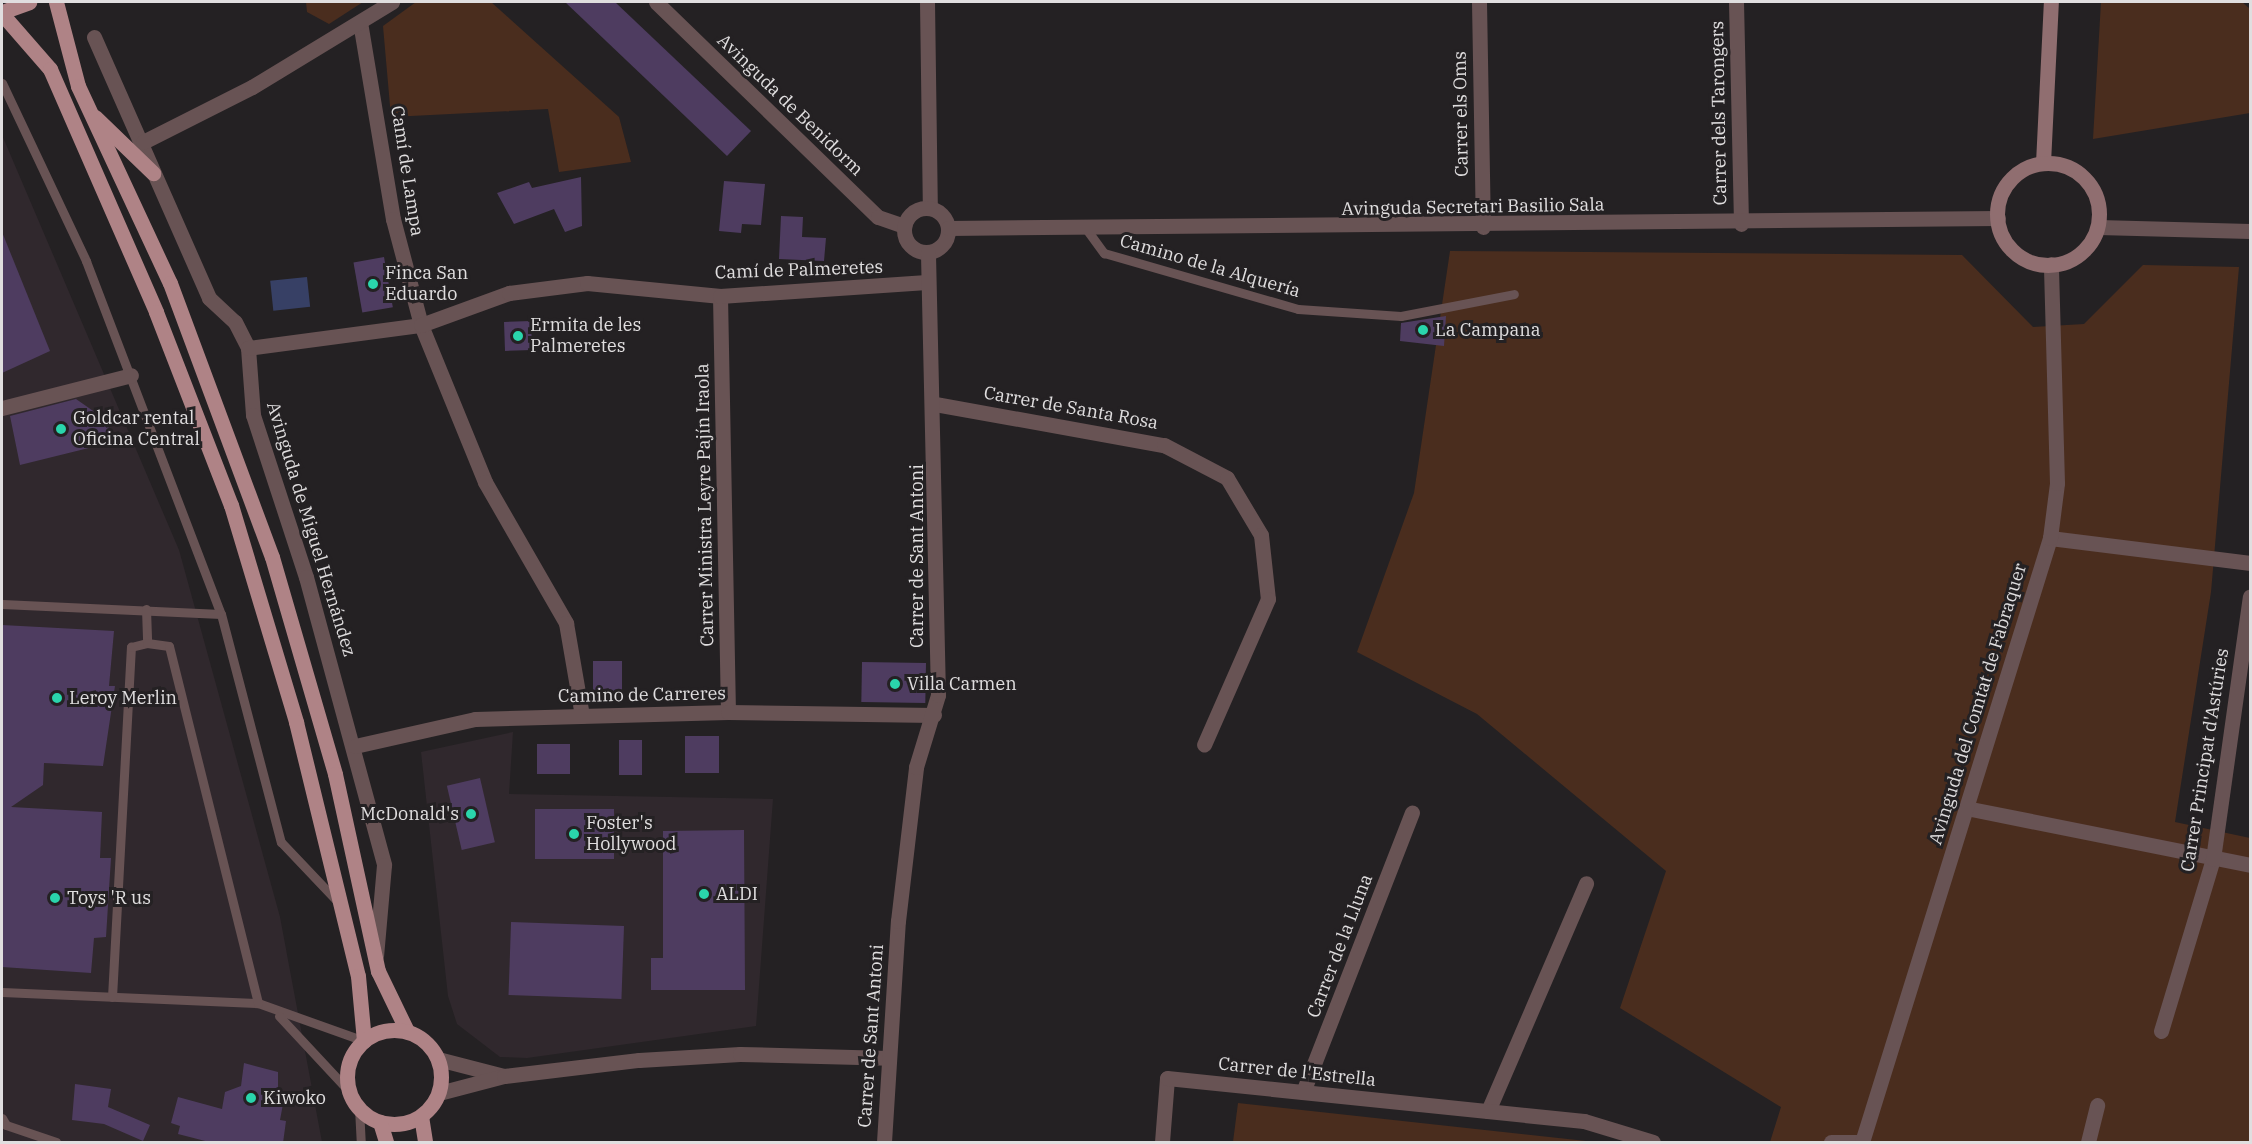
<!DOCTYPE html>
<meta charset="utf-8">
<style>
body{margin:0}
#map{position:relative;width:2252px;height:1144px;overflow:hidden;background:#242123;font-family:"IBM Plex Serif",serif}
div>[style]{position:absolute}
.built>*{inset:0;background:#30282d}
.green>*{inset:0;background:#4a2d1e}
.water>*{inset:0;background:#374065;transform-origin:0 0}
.building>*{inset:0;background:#4e3c60;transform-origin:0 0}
.lane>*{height:9px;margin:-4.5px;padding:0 4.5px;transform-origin:4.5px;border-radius:4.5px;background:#685354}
.street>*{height:15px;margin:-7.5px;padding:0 7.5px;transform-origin:7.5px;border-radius:7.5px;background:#685354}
.street>.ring{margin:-7.5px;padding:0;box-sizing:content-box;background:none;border:15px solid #685354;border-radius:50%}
.secondary>*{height:15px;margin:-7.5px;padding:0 7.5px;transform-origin:7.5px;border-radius:7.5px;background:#906e70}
.secondary>.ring{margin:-7.5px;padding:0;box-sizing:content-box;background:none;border:15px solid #906e70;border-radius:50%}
.primary>*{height:15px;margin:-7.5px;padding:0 7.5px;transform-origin:7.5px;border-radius:7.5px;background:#af8386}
.primary>.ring{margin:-7.5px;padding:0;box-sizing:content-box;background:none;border:15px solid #af8386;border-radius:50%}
.dots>*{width:16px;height:16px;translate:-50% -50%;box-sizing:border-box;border:3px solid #242123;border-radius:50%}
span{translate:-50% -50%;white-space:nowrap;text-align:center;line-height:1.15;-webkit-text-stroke:6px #242123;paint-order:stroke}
.street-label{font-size:18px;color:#e0dedf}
.poi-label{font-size:18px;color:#e0dedf}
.left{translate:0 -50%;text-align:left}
.right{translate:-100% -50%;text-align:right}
.frame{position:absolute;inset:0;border:3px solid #e0dedf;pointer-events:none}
</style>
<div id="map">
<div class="built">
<div style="clip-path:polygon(2px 135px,179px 550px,280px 917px,322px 1142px,2px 1142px)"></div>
<div style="clip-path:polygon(513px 732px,509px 794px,773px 799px,756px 1026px,527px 1058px,500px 1057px,457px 1024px,448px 996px,421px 752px)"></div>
</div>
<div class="green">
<div style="clip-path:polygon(306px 2px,363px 2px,329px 24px,307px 12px)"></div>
<div style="clip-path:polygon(416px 2px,491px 2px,619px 117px,631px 162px,559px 172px,548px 109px,391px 117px,383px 26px)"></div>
<div style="clip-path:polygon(2101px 2px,2242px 2px,2250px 9px,2250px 113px,2093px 139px)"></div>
<div style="clip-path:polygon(1450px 251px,1962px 255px,2033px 327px,2084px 324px,2143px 265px,2239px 267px,2211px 592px,2175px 822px,2250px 838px,2250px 1142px,1770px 1142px,1781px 1107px,1620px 1008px,1666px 871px,1477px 714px,1357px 652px,1414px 493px)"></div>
<div style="clip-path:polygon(1238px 1103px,1586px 1141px,1591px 1142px,1233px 1142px)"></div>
</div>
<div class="water">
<div style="left:307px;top:277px;width:30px;height:37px;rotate:84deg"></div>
</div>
<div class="building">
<div style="clip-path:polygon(565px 2px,615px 2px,751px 131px,727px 156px)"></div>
<div style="clip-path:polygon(581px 177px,582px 226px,565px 232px,554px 209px,514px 224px,497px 193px,529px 182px,532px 188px)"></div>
<div style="clip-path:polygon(724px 181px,765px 184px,761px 225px,742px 224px,741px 233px,719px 231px)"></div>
<div style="clip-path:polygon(781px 216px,803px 217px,802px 237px,826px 238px,824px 261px,779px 259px)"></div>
<div style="clip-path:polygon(2px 232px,50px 351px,2px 373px)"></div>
<div style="left:384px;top:257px;width:51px;height:31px;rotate:80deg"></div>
<div style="clip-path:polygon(1446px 316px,1444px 346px,1400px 341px,1401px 323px)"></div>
<div style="left:531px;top:321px;width:29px;height:27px;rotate:88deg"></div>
<div style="clip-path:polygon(76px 399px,99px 415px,108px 413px,109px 443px,20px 465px,10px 416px)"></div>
<div style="clip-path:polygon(2px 625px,114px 631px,109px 686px,115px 686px,103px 766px,44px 763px,43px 785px,11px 807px,102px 812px,100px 858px,111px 858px,106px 937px,94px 938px,91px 973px,2px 967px)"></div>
<div style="left:622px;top:661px;width:32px;height:29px;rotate:90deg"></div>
<div style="left:926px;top:663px;width:40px;height:64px;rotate:91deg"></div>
<div style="left:719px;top:736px;width:37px;height:34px;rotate:90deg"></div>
<div style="left:619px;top:740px;width:23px;height:35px"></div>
<div style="left:570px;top:744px;width:30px;height:33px;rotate:90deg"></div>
<div style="left:480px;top:778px;width:66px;height:34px;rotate:77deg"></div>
<div style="left:614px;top:809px;width:50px;height:79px;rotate:90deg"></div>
<div style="clip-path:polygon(744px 830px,745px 990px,651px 990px,651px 958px,663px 958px,663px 831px)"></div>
<div style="left:624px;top:926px;width:73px;height:113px;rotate:92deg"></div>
<div style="clip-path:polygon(244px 1063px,278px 1072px,278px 1104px,283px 1104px,280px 1120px,286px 1121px,283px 1143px,213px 1143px,178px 1134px,180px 1126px,171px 1123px,178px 1097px,222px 1109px,225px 1092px,241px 1086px)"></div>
<div style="clip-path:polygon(75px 1084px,111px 1089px,108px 1107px,150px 1125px,143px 1141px,104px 1124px,72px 1120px)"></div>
</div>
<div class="lane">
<div style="left:2px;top:83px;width:197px;rotate:64.7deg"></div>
<div style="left:86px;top:261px;width:378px;rotate:69.1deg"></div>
<div style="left:221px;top:614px;width:236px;rotate:75.3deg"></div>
<div style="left:281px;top:842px;width:81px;rotate:46.5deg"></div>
<div style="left:1087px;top:230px;width:29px;rotate:54deg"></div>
<div style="left:1104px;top:253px;width:202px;rotate:16.1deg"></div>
<div style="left:1298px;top:309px;width:103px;rotate:3.9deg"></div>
<div style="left:1401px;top:316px;width:115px;rotate:-11deg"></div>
<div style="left:2px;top:604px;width:219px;rotate:2.6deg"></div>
<div style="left:146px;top:609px;width:34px;rotate:88deg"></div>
<div style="left:2px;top:992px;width:256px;rotate:2.5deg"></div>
<div style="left:258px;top:1003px;width:113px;rotate:19.7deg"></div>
<div style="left:112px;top:997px;width:351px;rotate:-86.9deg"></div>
<div style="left:131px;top:647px;width:16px;rotate:-14deg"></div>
<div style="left:147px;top:643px;width:22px;rotate:8deg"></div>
<div style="left:169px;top:646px;width:368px;rotate:76deg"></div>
<div style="left:279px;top:1016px;width:103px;rotate:47deg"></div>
<div style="left:359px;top:1108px;width:34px;rotate:87deg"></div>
<div style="left:2px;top:1118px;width:8px;rotate:60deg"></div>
<div style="left:6px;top:1125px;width:53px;rotate:18.8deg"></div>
</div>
<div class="street">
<div style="left:656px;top:2px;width:309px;rotate:44.1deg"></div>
<div style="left:878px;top:217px;width:28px;rotate:19deg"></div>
<div style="left:927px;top:2px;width:206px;rotate:89.2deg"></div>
<div style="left:1479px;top:2px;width:225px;rotate:89deg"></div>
<div style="left:1736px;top:2px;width:222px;rotate:88.7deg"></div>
<div style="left:360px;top:22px;width:200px;rotate:80.5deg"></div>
<div style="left:393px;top:219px;width:110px;rotate:75.2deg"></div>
<div style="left:421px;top:325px;width:170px;rotate:67.8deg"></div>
<div style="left:485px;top:482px;width:163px;rotate:60.1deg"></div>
<div style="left:566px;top:623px;width:94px;rotate:80.2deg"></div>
<div style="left:94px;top:37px;width:285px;rotate:66.2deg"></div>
<div style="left:209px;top:298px;width:35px;rotate:43deg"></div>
<div style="left:235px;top:322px;width:29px;rotate:63deg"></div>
<div style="left:248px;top:348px;width:67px;rotate:85.7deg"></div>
<div style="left:253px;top:415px;width:170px;rotate:71.9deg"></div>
<div style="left:306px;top:577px;width:298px;rotate:74.8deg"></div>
<div style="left:384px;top:865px;width:91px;rotate:95deg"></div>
<div style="left:143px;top:142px;width:122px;rotate:-26.8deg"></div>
<div style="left:252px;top:87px;width:164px;rotate:-31.3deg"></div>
<div class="ring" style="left:904px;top:208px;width:29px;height:29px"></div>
<div style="left:2098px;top:227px;width:152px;rotate:1.5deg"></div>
<div style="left:948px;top:228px;width:1050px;rotate:-0.55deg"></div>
<div style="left:720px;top:296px;width:416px;rotate:88.9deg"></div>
<div style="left:248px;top:348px;width:175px;rotate:-7.6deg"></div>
<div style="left:421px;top:325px;width:94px;rotate:-20deg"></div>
<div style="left:509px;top:293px;width:79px;rotate:-7.3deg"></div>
<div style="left:587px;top:283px;width:134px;rotate:5.6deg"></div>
<div style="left:720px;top:296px;width:207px;rotate:-3.9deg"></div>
<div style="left:935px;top:404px;width:233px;rotate:10.2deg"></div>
<div style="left:1164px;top:445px;width:71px;rotate:27.6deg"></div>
<div style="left:1227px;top:478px;width:66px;rotate:59.2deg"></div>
<div style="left:1261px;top:535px;width:64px;rotate:83.8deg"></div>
<div style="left:1268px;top:599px;width:159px;rotate:113.7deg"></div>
<div style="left:2px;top:408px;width:133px;rotate:-14.3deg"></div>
<div style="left:2050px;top:538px;width:202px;rotate:7.1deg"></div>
<div style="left:355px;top:746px;width:123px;rotate:-12.7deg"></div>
<div style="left:475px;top:719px;width:253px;rotate:-1.6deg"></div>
<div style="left:728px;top:712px;width:206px;rotate:0.8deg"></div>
<div style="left:1966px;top:808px;width:290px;rotate:11.3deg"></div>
<div style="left:2161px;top:1031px;width:180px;rotate:-73.2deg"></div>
<div style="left:2213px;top:859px;width:265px;rotate:-82deg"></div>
<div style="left:438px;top:1059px;width:68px;rotate:14.4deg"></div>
<div style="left:1303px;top:1092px;width:300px;rotate:-68.7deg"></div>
<div style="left:439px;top:1093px;width:67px;rotate:-14.7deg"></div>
<div style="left:504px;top:1076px;width:136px;rotate:-6.8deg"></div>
<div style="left:639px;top:1060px;width:101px;rotate:-3.4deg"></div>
<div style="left:740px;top:1054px;width:148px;rotate:1.5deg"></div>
<div style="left:1488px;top:1111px;width:248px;rotate:-66.7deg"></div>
<div style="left:884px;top:1142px;width:221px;rotate:-86.4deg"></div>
<div style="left:898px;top:921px;width:155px;rotate:-83.3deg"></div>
<div style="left:916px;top:767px;width:75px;rotate:-73deg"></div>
<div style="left:938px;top:695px;width:443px;rotate:-91.3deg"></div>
<div style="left:1162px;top:1142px;width:64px;rotate:-85.5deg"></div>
<div style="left:1167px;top:1078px;width:419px;rotate:5.9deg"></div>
<div style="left:1584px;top:1121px;width:72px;rotate:16.9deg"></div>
<div style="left:1831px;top:1142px;width:29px"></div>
<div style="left:1862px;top:1142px;width:633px;rotate:-72.71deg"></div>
<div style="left:2050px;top:538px;width:55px;rotate:-82.7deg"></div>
<div style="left:2057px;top:483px;width:219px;rotate:-91.6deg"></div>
<div style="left:2088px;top:1142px;width:38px;rotate:-76deg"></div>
</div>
<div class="secondary">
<div style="left:2043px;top:163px;width:161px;rotate:-87.2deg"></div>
<div class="ring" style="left:1997px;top:163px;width:87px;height:87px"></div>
</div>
<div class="primary">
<div style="left:56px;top:2px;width:87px;rotate:75.3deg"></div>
<div style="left:78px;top:86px;width:217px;rotate:65deg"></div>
<div style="left:170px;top:283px;width:292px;rotate:69.6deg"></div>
<div style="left:272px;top:557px;width:226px;rotate:73.8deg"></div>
<div style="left:335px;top:774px;width:202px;rotate:77.7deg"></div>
<div style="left:378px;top:971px;width:67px;rotate:64.2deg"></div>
<div style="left:2px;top:12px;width:29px;rotate:-20deg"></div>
<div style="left:2px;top:14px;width:73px;rotate:48.9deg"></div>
<div style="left:50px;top:69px;width:265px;rotate:66.4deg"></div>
<div style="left:156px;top:312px;width:207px;rotate:68.8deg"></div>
<div style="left:231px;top:505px;width:227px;rotate:73.3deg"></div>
<div style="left:296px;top:722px;width:261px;rotate:76.3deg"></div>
<div style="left:358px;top:976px;width:65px;rotate:84.7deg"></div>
<div style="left:95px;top:117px;width:81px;rotate:44deg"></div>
<div class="ring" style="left:347px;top:1030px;width:79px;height:79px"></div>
<div style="left:421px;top:1116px;width:26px;rotate:81deg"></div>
<div style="left:380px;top:1122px;width:21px;rotate:73deg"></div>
</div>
<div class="dots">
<div style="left:373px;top:284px;background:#2ad5ac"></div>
<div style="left:1423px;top:330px;background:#2ad5ac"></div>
<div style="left:518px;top:336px;background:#2ad5ac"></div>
<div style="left:61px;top:429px;background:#2ad5ac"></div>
<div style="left:895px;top:684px;background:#2ad5ac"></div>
<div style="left:57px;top:698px;background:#2ad5ac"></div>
<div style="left:471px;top:814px;background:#2ad5ac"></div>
<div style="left:574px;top:834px;background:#2ad5ac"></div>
<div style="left:704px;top:894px;background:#2ad5ac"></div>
<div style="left:55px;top:898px;background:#2ad5ac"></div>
<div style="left:251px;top:1098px;background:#2ad5ac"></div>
</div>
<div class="street-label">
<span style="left:790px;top:105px;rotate:44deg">Avinguda de Benidorm</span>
<span style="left:1719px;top:113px;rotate:-91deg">Carrer dels Tarongers</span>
<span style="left:1461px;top:114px;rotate:-91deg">Carrer els Oms</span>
<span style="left:407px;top:171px;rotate:81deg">Camí de Lampa</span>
<span style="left:1473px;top:207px;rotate:-1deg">Avinguda Secretari Basilio Sala</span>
<span style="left:1210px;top:266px;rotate:16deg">Camino de la Alquería</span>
<span style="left:799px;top:270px;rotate:-2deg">Camí de Palmeretes</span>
<span style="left:1071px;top:408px;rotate:10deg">Carrer de Santa Rosa</span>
<span style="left:705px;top:505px;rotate:-91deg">Carrer Ministra Leyre Pajín Iraola</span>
<span style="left:311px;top:529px;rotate:73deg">Avinguda de Miguel Hernández</span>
<span style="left:917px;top:556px;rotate:-90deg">Carrer de Sant Antoni</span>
<span style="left:642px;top:695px;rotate:-1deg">Camino de Carreres</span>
<span style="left:1978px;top:704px;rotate:-73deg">Avinguda del Comtat de Fabraquer</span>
<span style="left:2205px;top:760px;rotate:-81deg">Carrer Principat d'Astúries</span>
<span style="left:1340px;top:946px;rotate:-69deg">Carrer de la Lluna</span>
<span style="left:871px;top:1036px;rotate:-86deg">Carrer de Sant Antoni</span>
<span style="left:1297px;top:1072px;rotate:6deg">Carrer de l'Estrella</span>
</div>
<div class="poi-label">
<span class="left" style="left:385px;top:284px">Finca San<br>Eduardo</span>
<span class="left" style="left:530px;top:336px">Ermita de les<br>Palmeretes</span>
<span class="left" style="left:1435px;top:330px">La Campana</span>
<span class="left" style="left:73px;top:429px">Goldcar rental<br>Oficina Central</span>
<span class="left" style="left:907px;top:684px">Villa Carmen</span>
<span class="left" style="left:69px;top:698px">Leroy Merlin</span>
<span class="right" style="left:459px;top:814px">McDonald's</span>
<span class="left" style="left:586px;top:834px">Foster's<br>Hollywood</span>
<span class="left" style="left:716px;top:894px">ALDI</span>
<span class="left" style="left:67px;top:898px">Toys 'R us</span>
<span class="left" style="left:263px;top:1098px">Kiwoko</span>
</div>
<div class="frame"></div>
</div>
